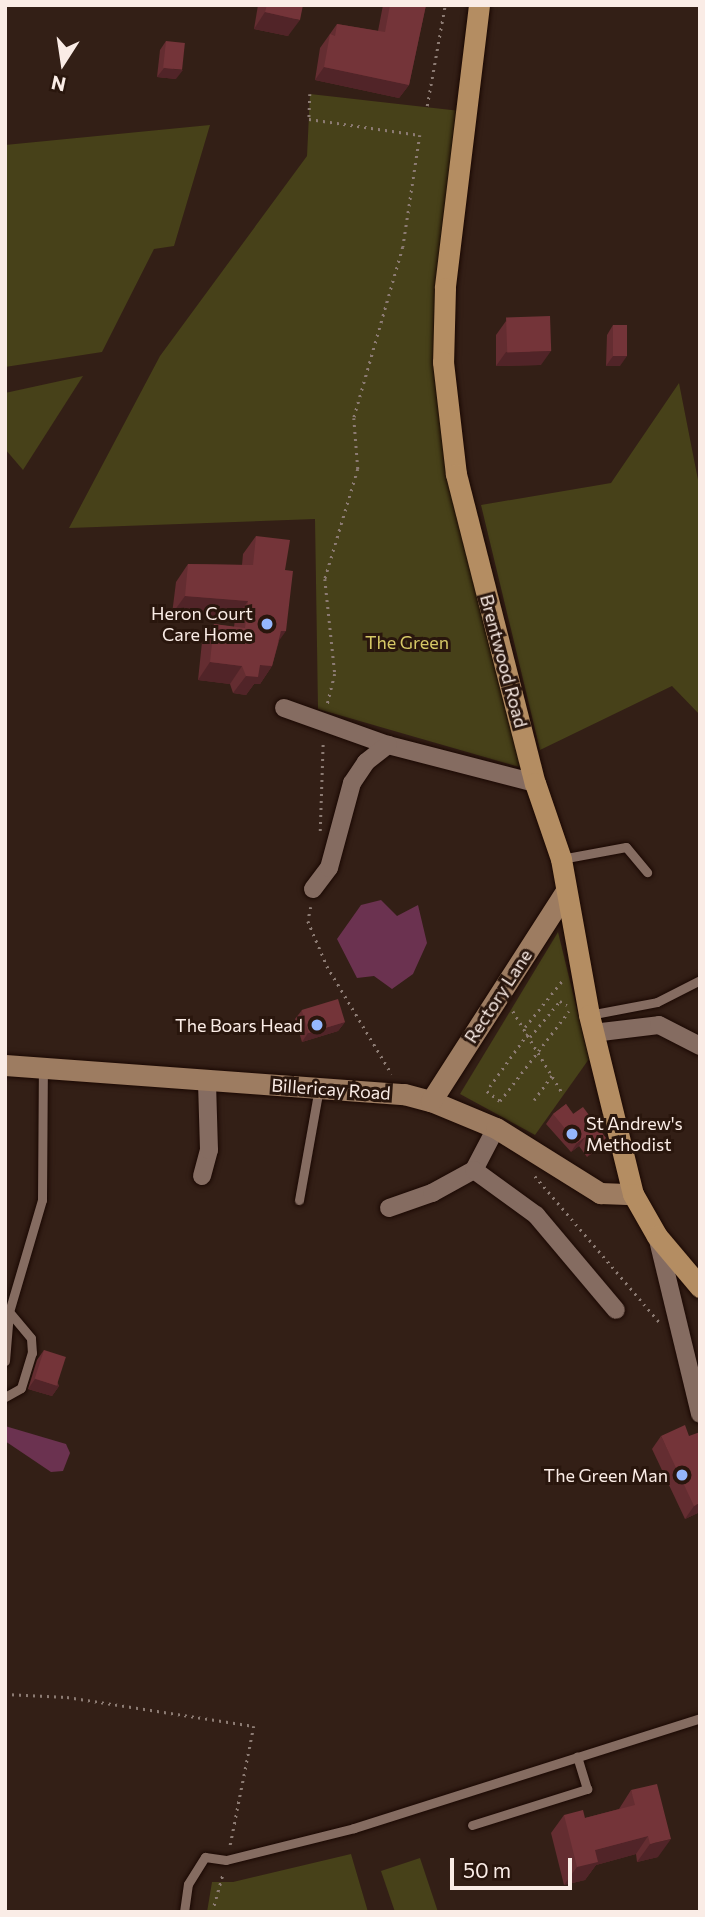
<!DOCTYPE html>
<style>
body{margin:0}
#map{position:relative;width:705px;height:1917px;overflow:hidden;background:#331f16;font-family:Commissioner,sans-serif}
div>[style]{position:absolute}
.green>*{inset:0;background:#474119}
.water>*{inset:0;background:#6b3250}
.path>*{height:2.5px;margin-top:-1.25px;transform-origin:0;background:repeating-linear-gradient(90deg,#8c7b73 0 2px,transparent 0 7px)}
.roads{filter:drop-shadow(0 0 2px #1a0803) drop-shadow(0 0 2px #1a0803)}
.lane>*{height:9px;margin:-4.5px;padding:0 4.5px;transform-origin:4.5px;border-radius:4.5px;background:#856c61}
.street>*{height:18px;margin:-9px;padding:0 9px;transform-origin:9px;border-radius:9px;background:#856c61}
.secondary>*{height:21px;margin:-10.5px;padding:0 10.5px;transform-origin:10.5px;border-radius:10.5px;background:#9d7c61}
.primary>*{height:21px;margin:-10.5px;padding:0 10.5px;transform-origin:10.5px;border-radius:10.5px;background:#b48d62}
.wall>*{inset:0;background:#642d31}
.shaded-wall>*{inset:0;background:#512428}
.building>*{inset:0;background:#743439;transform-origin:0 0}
.dots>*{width:19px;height:19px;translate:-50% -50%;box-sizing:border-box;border:4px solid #29160d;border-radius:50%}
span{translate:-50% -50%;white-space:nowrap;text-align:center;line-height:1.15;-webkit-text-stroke:6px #29160d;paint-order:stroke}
.poi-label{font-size:18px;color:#faece6}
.right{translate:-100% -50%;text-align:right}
.left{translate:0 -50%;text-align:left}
.park-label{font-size:18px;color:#d6c866}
.street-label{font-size:18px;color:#faece6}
.frame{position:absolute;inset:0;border:7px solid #faece6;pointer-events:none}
.north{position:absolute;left:28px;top:28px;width:70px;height:70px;-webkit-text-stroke:5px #29160d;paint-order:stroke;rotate:192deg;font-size:19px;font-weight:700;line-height:28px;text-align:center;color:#faece6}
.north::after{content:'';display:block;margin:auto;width:24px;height:32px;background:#faece6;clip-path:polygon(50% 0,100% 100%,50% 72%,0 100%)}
.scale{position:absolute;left:450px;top:1858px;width:122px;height:32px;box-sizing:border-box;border:4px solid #faece6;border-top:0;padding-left:9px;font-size:21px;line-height:24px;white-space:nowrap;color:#faece6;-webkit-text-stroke:5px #29160d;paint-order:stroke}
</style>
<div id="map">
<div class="green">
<div style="clip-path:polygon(310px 94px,469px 112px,445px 288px,456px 474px,533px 771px,318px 709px,315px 519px,69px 528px,160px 356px,307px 156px)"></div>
<div style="clip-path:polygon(210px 125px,174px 246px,154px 249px,102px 352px,5px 367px,5px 145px)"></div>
<div style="clip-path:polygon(83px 376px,23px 470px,5px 449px,5px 393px)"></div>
<div style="clip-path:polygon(679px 383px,700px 490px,700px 715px,672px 686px,540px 750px,481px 505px,611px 483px)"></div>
<div style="clip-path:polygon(558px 932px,589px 1059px,535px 1135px,460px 1094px)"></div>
<div style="clip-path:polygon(351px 1854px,368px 1912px,207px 1912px,212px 1882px,233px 1882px)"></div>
<div style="clip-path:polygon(420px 1858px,438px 1912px,395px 1912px,381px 1871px)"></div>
</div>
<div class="water">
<div style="clip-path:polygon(381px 900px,397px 916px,418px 905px,427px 943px,413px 974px,392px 989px,374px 976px,357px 978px,337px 939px,361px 905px)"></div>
<div style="clip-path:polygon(5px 1426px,66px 1444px,70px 1453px,63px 1471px,51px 1472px,5px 1441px)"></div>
</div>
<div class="path">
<div style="left:310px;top:94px;width:25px;rotate:92deg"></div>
<div style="left:309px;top:119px;width:112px;rotate:8.2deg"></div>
<div style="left:420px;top:135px;width:113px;rotate:98.6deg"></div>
<div style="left:403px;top:247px;width:178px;rotate:106deg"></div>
<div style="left:354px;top:418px;width:51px;rotate:85.5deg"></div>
<div style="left:358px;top:469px;width:115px;rotate:106.7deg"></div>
<div style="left:325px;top:579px;width:96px;rotate:84deg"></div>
<div style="left:335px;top:674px;width:33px;rotate:104deg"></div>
<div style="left:427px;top:106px;width:103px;rotate:-79.9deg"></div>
<div style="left:320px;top:831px;width:91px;rotate:-88.1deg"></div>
<div style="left:311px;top:907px;width:14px;rotate:102deg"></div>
<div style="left:308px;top:921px;width:49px;rotate:67.1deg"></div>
<div style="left:327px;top:966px;width:126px;rotate:59deg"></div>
<div style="left:513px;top:1011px;width:97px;rotate:58.9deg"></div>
<div style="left:525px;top:1027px;width:59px;rotate:-51.2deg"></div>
<div style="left:528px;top:1034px;width:70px;rotate:125.7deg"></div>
<div style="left:487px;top:1091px;width:16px;rotate:38deg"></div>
<div style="left:500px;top:1101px;width:113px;rotate:-52.5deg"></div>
<div style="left:530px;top:1037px;width:47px;rotate:-50.2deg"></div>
<div style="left:560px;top:1001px;width:8px;rotate:30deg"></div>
<div style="left:534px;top:1100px;width:31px;rotate:-54deg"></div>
<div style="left:535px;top:1176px;width:193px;rotate:49.6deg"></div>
<div style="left:5px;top:1694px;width:62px;rotate:2.8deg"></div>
<div style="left:67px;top:1697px;width:189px;rotate:8.8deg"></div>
<div style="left:254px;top:1726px;width:123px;rotate:101.2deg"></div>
<div style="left:212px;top:1912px;width:41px;rotate:-74.2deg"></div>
</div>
<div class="roads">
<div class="lane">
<div style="left:561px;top:859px;width:66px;rotate:-10.5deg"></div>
<div style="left:626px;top:847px;width:33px;rotate:50deg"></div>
<div style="left:589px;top:1015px;width:69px;rotate:-10.8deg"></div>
<div style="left:657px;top:1002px;width:48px;rotate:-27.1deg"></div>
<div style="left:299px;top:1200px;width:114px;rotate:-79.9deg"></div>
<div style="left:5px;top:1361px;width:49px;rotate:-85.3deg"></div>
<div style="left:9px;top:1312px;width:117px;rotate:-73.6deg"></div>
<div style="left:42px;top:1200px;width:129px;rotate:-89.6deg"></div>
<div style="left:5px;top:1397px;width:18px;rotate:-29deg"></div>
<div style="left:21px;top:1388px;width:37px;rotate:-73deg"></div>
<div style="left:32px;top:1353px;width:15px;rotate:-94deg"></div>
<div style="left:31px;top:1338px;width:34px;rotate:-130deg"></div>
<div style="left:472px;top:1825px;width:121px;rotate:-17.4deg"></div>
<div style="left:587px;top:1789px;width:34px;rotate:-107deg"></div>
<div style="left:184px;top:1912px;width:28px;rotate:-82deg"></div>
<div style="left:188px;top:1884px;width:32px;rotate:-58deg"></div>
<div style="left:205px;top:1857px;width:21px;rotate:8deg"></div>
<div style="left:226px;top:1860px;width:132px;rotate:-14deg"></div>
<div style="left:354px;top:1828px;width:363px;rotate:-17.6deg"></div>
</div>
<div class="street">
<div style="left:284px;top:708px;width:110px;rotate:19.6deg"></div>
<div style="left:388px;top:745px;width:152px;rotate:14.5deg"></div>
<div style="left:313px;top:889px;width:26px;rotate:-53deg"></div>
<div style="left:329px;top:868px;width:88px;rotate:-74.9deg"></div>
<div style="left:352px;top:783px;width:25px;rotate:-56deg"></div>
<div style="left:366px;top:762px;width:28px;rotate:-38deg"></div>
<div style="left:593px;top:1033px;width:66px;rotate:-6.9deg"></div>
<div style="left:659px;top:1025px;width:46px;rotate:27.1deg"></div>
<div style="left:474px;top:1170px;width:47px;rotate:-62.4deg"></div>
<div style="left:202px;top:1176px;width:27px;rotate:-75deg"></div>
<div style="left:209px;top:1150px;width:68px;rotate:-91.7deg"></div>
<div style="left:389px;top:1208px;width:46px;rotate:-19.2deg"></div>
<div style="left:432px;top:1193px;width:48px;rotate:-28.7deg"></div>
<div style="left:474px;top:1170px;width:77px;rotate:36deg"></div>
<div style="left:536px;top:1215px;width:124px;rotate:49.9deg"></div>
<div style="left:657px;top:1236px;width:183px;rotate:76.4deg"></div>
</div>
<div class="secondary">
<div style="left:5px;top:1065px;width:400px;rotate:4.2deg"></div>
<div style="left:404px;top:1094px;width:28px;rotate:15deg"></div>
<div style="left:431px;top:1101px;width:70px;rotate:22.6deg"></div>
<div style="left:496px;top:1128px;width:123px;rotate:32deg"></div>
<div style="left:600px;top:1193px;width:33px;rotate:2deg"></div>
<div style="left:431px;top:1101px;width:248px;rotate:-57.3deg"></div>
</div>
<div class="primary">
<div style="left:479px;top:5px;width:285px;rotate:96.9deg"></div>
<div style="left:445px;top:288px;width:74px;rotate:91.5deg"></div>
<div style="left:443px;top:362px;width:113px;rotate:83.4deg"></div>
<div style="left:456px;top:474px;width:319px;rotate:75.7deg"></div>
<div style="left:535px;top:783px;width:80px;rotate:71.1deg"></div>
<div style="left:561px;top:859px;width:158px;rotate:79.8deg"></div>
<div style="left:589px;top:1015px;width:184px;rotate:76.2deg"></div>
<div style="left:633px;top:1194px;width:48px;rotate:60.3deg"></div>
<div style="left:657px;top:1236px;width:67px;rotate:49.9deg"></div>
</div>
</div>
<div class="wall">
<div style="clip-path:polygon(258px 5px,303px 5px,288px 36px,254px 29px)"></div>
<div style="clip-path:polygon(383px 5px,426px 5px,409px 85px,399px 98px,315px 80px,320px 48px,337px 24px,378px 31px)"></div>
<div style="clip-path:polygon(166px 41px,176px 79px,157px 77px,160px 50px)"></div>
<div style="clip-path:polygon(506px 321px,541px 365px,496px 366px,496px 335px)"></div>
<div style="clip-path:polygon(613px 325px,620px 366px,606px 366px,607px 335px)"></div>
<div style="clip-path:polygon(256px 536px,285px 570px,279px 641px,272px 666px,260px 684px,254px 684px,246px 695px,233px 693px,230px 684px,198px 680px,202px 642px,214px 624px,234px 627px,235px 619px,172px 614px,176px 582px,188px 564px,242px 565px,243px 554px)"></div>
<div style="clip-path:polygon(302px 1010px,345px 1022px,338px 1031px,302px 1042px,295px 1019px)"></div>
<div style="clip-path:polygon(566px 1104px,599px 1148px,587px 1157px,579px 1146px,571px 1152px,546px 1124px,553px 1114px)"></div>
<div style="clip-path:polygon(44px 1350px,59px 1386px,52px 1396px,28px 1389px,37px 1360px)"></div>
<div style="clip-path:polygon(661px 1436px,700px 1512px,685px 1519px,652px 1449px)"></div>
<div style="clip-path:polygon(631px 1790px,658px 1857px,637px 1862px,636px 1854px,596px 1865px,585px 1880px,564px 1885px,551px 1833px,564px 1815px,585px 1818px,619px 1809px)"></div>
</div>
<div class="shaded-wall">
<div style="clip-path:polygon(265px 12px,300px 20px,288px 36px,254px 29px)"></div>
<div style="clip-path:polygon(324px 67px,409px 85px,399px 98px,315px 80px)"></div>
<div style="clip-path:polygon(164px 68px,183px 70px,176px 79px,157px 77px)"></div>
<div style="clip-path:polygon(551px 351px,541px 365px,496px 366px,506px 352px)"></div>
<div style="clip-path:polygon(613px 356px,627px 356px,620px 366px,606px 366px)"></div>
<div style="clip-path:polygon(185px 596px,248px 601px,235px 619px,172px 614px)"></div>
<div style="clip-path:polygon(281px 631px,286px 631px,273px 649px)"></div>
<div style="clip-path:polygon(210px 662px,242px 666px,230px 684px,198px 680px)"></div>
<div style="clip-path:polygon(260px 665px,272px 666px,260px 684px,254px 684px,246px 695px,233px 693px,246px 676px)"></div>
<div style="clip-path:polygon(345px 1022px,338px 1031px,302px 1042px,308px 1033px)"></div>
<div style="clip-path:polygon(585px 1137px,579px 1146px,571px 1152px,577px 1143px)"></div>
<div style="clip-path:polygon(606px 1138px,599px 1148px,587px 1157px,594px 1148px)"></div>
<div style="clip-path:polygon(35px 1379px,59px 1386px,52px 1396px,28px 1389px)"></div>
<div style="clip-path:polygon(700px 1503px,700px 1512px,685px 1519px,694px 1506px)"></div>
<div style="clip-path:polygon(648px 1836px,636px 1854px,596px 1865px,585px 1880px,564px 1885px,577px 1867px,595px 1850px)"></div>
<div style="clip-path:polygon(671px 1839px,658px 1857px,637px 1862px,650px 1844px)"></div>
</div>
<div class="building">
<div style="clip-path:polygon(267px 5px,303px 5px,300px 20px,265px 12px)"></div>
<div style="clip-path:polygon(390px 5px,426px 5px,409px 85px,324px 67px,330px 34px,335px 36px,337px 24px,385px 32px)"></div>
<div style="left:166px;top:41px;width:19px;height:27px;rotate:6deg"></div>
<div style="left:550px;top:316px;width:35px;height:44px;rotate:88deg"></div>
<div style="left:613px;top:325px;width:14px;height:31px"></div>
<div style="clip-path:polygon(256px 536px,290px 540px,285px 570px,293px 571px,286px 631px,281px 631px,272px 666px,260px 665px,258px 677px,246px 676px,242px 666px,210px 662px,214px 624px,245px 628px,248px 601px,185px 596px,188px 564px,253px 565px)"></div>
<div style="left:338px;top:999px;width:24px;height:38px;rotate:73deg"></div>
<div style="clip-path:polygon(566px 1104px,573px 1114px,583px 1107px,606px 1138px,594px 1148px,585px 1137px,577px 1143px,553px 1114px)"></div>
<div style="left:44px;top:1350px;width:23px;height:30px;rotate:18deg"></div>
<div style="clip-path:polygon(685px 1425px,689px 1436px,700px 1432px,700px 1503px,694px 1506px,661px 1436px)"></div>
<div style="clip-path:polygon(657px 1784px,671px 1839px,650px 1844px,648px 1836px,595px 1850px,598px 1862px,577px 1867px,564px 1815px,583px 1810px,585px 1818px,635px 1805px,631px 1790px)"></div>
</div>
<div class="dots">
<div style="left:267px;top:624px;background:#95b7fd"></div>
<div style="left:317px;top:1025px;background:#95b7fd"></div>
<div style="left:572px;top:1134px;background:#95b7fd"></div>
<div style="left:682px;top:1475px;background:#95b7fd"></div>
</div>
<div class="poi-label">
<span class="right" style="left:253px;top:624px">Heron Court<br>Care Home</span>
<span class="right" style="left:303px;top:1025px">The Boars Head</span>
<span class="left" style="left:586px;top:1134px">St Andrew's<br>Methodist</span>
<span class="right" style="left:668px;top:1475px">The Green Man</span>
</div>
<div class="park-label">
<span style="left:407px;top:642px">The Green</span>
</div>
<div class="street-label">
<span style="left:504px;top:661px;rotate:75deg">Brentwood Road</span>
<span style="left:498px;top:996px;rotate:-57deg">Rectory Lane</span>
<span style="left:331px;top:1089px;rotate:4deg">Billericay Road</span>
</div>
<div class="frame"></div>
<div class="north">N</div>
<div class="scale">50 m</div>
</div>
